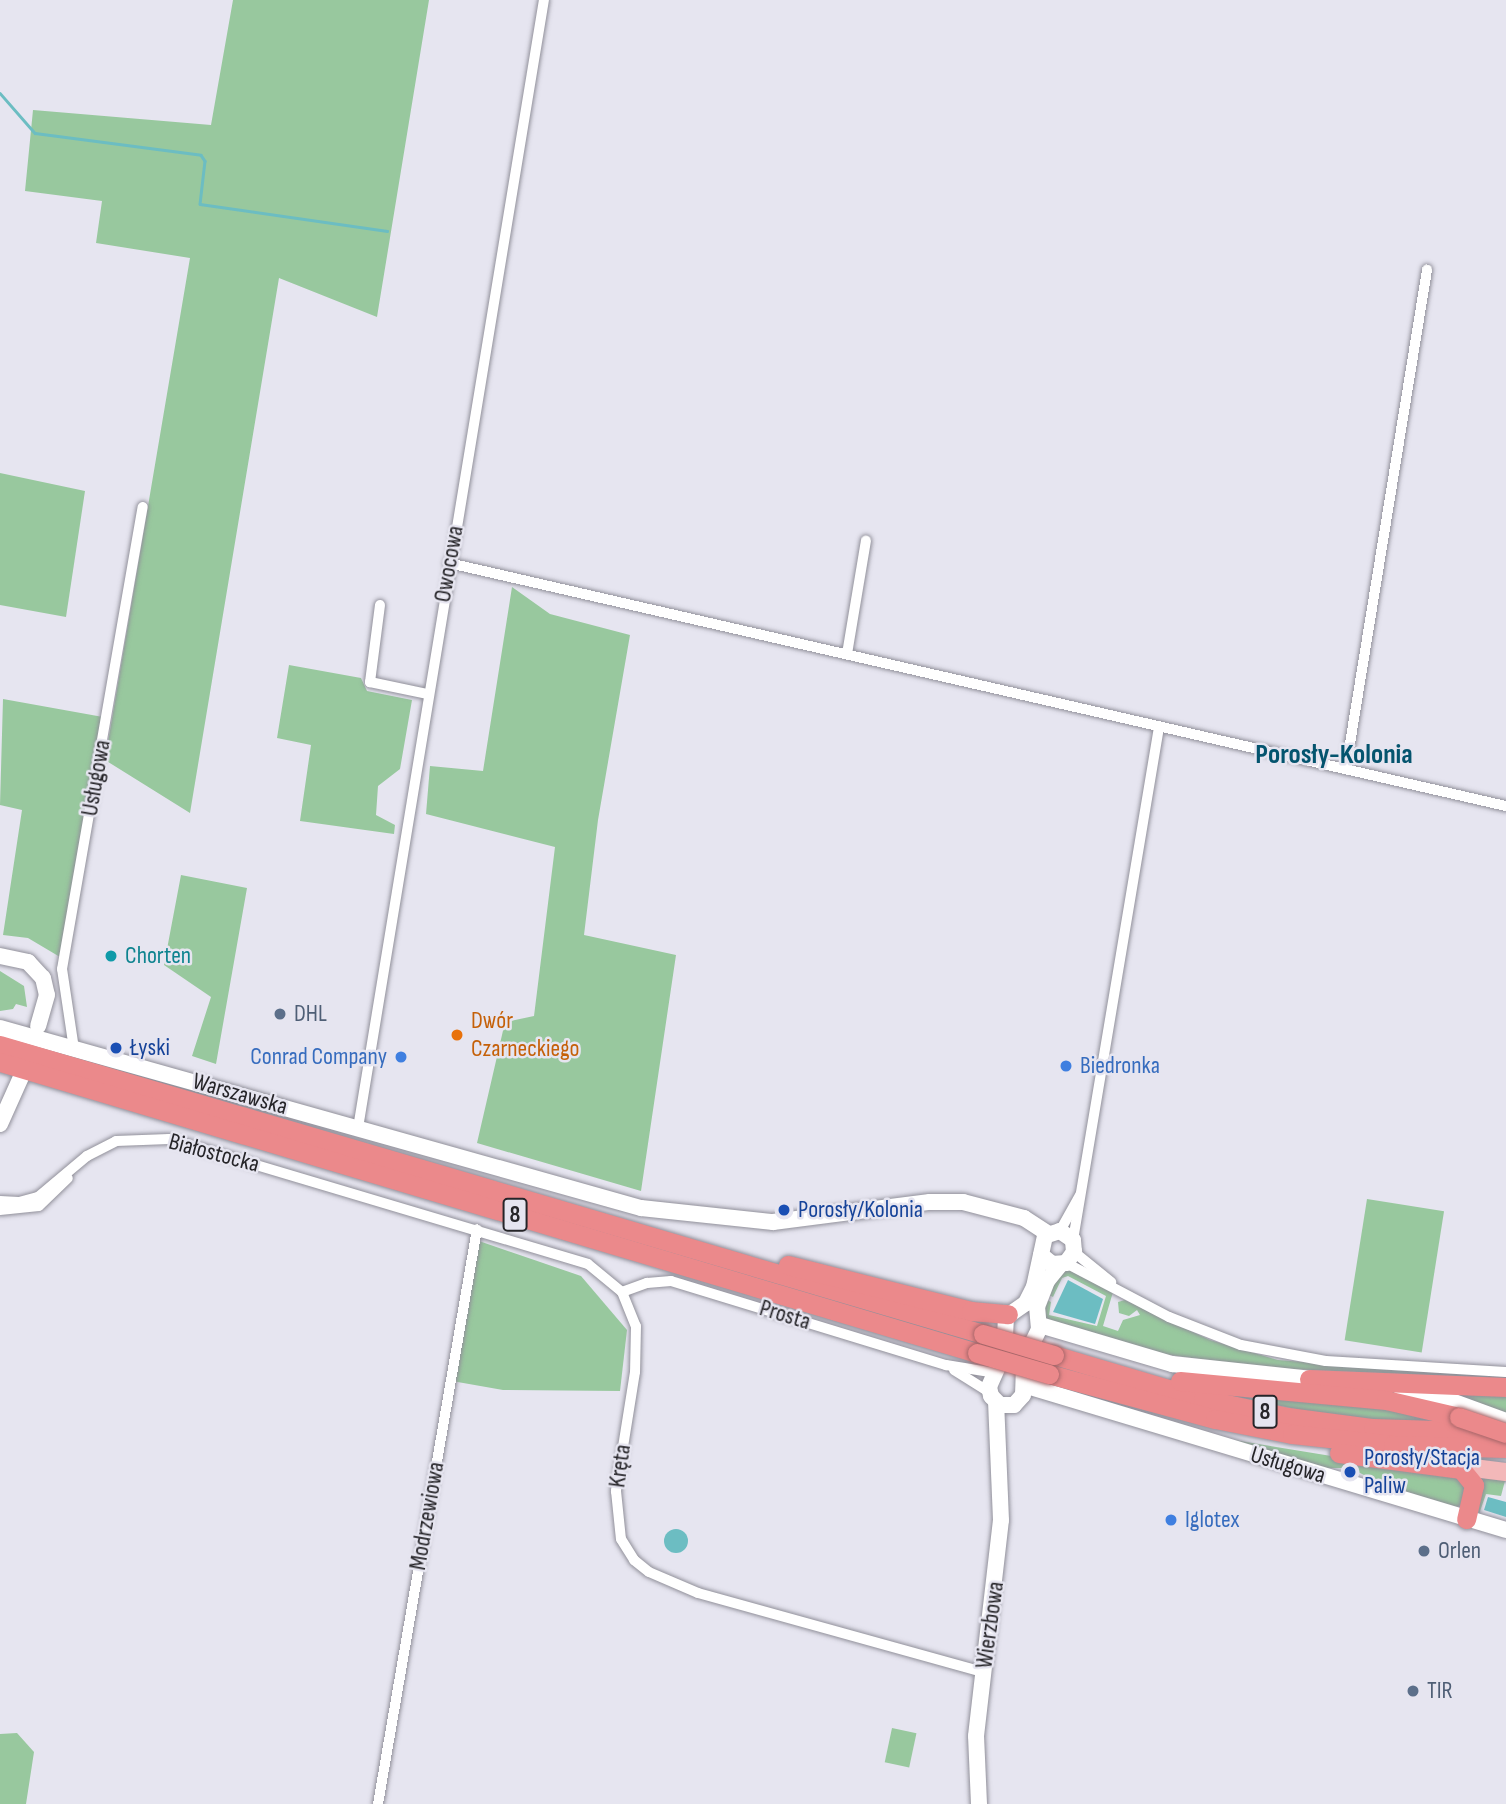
<!DOCTYPE html>
<meta charset="utf-8">
<style>
body{margin:0}
#map{position:relative;width:1506px;height:1804px;overflow:hidden;background:#e6e5f0;font-family:"Sofia Sans Condensed",sans-serif}
div>[style]{position:absolute}
.green>*{inset:0;background:#98c89e;transform-origin:0 0}
.water>*{inset:0;background:#6cbdc2}
.round{border-radius:50%}
.stream>*{height:2.5px;margin:-1.25px;padding:0 1.25px;transform-origin:1.25px;border-radius:1.25px;background:#6cbdc2}
.roads{filter:drop-shadow(0 0 2px #91909a) drop-shadow(0 0 2px #91909a)}
.street>*{height:10px;margin:-5px;padding:0 5px;transform-origin:5px;border-radius:5px;background:#fff}
.secondary>*{height:16px;margin:-8px;padding:0 8px;transform-origin:8px;border-radius:8px;background:#fff}
.primary>*{height:18px;margin:-9px;padding:0 9px;transform-origin:9px;border-radius:9px;background:#f3b8b9}
.highway>*{height:19px;margin:-9.5px;padding:0 9.5px;transform-origin:9.5px;border-radius:9.5px;background:#eb898b}
.bridges{filter:drop-shadow(0 0 2px #a66669) drop-shadow(0 0 2px #a66669)}
.highway-bridge>*{height:19px;margin:-9.5px;padding:0 9.5px;transform-origin:9.5px;border-radius:9.5px;background:#eb898b}
.dots>*{width:19px;height:19px;translate:-50% -50%;box-sizing:border-box;border:4px solid #e6e5f0;border-radius:50%}
span{translate:-50% -50%;white-space:nowrap;text-align:center;line-height:1.15;-webkit-text-stroke:5px #e6e5f0;paint-order:stroke}
.shield-label span{padding:2px 5px;background:#e6e5f0;border:2px solid;border-radius:5px;-webkit-text-stroke-width:0}
.shield-label{font-size:23px;color:#262529;font-weight:700}
.street-label{font-size:24px;color:#262529}
.culture-label{font-size:24px;color:#0d838f}
.left{translate:0 -50%;text-align:left}
.service-label{font-size:24px;color:#4e5e75}
.food-label{font-size:24px;color:#c56008}
.transit-label{font-size:24px;color:#164399}
.shop-label{font-size:24px;color:#366cbe}
.right{translate:-100% -50%;text-align:right}
.quarter-label{font-size:28px;color:#04546e;font-weight:700}
</style>
<div id="map">
<div class="green">
<div style="clip-path:polygon(233px 0,429px 0,377px 317px,279px 278px,190px 813px,105px 760px,190px 258px,96px 243px,102px 201px,25px 191px,33px 110px,211px 125px)"></div>
<div style="clip-path:polygon(0 473px,85px 491px,66px 617px,0 605px)"></div>
<div style="clip-path:polygon(512px 587px,550px 614px,630px 635px,598px 820px,584px 935px,676px 955px,641px 1191px,477px 1143px,505px 1022px,534px 1016px,555px 847px,426px 814px,430px 766px,483px 771px)"></div>
<div style="clip-path:polygon(289px 665px,361px 678px,367px 691px,412px 700px,400px 769px,378px 786px,376px 815px,395px 825px,394px 834px,300px 821px,311px 745px,277px 738px)"></div>
<div style="clip-path:polygon(3px 699px,103px 717px,60px 957px,28px 938px,3px 935px,22px 810px,0 805px)"></div>
<div style="clip-path:polygon(181px 875px,247px 888px,216px 1064px,192px 1056px,211px 997px,164px 965px)"></div>
<div style="clip-path:polygon(0 971px,24px 986px,27px 1007px,16px 1004px,13px 1009px,0 1011px)"></div>
<div style="left:1367px;top:1199px;width:78px;height:143px;rotate:9deg"></div>
<div style="clip-path:polygon(479px 1241px,581px 1276px,627px 1330px,620px 1391px,503px 1390px,452px 1381px)"></div>
<div style="clip-path:polygon(1069px 1270px,1113px 1292px,1103px 1326px,1118px 1331px,1123px 1320px,1140px 1315px,1137px 1310px,1129px 1316px,1119px 1313px,1118px 1302px,1125px 1300px,1210px 1340px,1278px 1360px,1506px 1378px,1264px 1368px,1141px 1351px,1047px 1323px,1041px 1307px,1047px 1300px,1051px 1302px,1049px 1315px,1097px 1326px,1106px 1296px,1068px 1276px,1062px 1278px,1053px 1297px,1049px 1295px,1058px 1273px)"></div>
<div style="clip-path:polygon(1428px 1388px,1506px 1392px,1506px 1413px,1490px 1408px)"></div>
<div style="clip-path:polygon(1202px 1390px,1373px 1405px,1463px 1425px,1341px 1418px)"></div>
<div style="clip-path:polygon(1228px 1439px,1466px 1478px,1463px 1504px,1454px 1508px,1386px 1486px,1350px 1468px,1314px 1468px)"></div>
<div style="clip-path:polygon(1475px 1471px,1506px 1477px,1501px 1496px,1486px 1494px,1479px 1514px)"></div>
<div style="left:892px;top:1728px;width:25px;height:35px;rotate:12deg"></div>
<div style="clip-path:polygon(17px 1733px,34px 1752px,26px 1804px,0 1804px,0 1734px)"></div>
</div>
<div class="water">
<div style="clip-path:polygon(1068px 1280px,1103px 1299px,1095px 1324px,1053px 1312px)"></div>
<div style="clip-path:polygon(1488px 1497px,1506px 1502px,1506px 1517px,1484px 1510px)"></div>
<div class="round" style="left:664px;top:1529px;width:24px;height:24px"></div>
</div>
<div class="stream">
<div style="left:0;top:93px;width:53px;rotate:48.8deg"></div>
<div style="left:35px;top:133px;width:167px;rotate:7.5deg"></div>
<div style="left:201px;top:155px;width:7px;rotate:56deg"></div>
<div style="left:205px;top:161px;width:43px;rotate:96.6deg"></div>
<div style="left:200px;top:204px;width:189px;rotate:8.2deg"></div>
</div>
<div class="roads">
<div class="street">
<div style="left:449px;top:563px;width:1085px;rotate:12.95deg"></div>
<div style="left:380px;top:605px;width:78px;rotate:97.4deg"></div>
<div style="left:370px;top:682px;width:58px;rotate:11.9deg"></div>
<div style="left:847px;top:654px;width:115px;rotate:-80.5deg"></div>
<div style="left:1346px;top:768px;width:505px;rotate:-80.76deg"></div>
<div style="left:74px;top:1049px;width:81px;rotate:-98.5deg"></div>
<div style="left:62px;top:969px;width:469px;rotate:-80.1deg"></div>
<div style="left:358px;top:1128px;width:1143px;rotate:-80.64deg"></div>
<div style="left:0;top:1201px;width:19px;rotate:3deg"></div>
<div style="left:19px;top:1202px;width:20px;rotate:-15deg"></div>
<div style="left:38px;top:1197px;width:64px;rotate:-39.9deg"></div>
<div style="left:87px;top:1156px;width:33px;rotate:-27deg"></div>
<div style="left:116px;top:1141px;width:53px;rotate:-2.2deg"></div>
<div style="left:169px;top:1139px;width:437px;rotate:16.6deg"></div>
<div style="left:588px;top:1264px;width:44px;rotate:39.5deg"></div>
<div style="left:622px;top:1292px;width:37px;rotate:68deg"></div>
<div style="left:636px;top:1326px;width:46px;rotate:91.2deg"></div>
<div style="left:635px;top:1372px;width:121px;rotate:99.1deg"></div>
<div style="left:616px;top:1491px;width:48px;rotate:84.1deg"></div>
<div style="left:621px;top:1539px;width:25px;rotate:58deg"></div>
<div style="left:634px;top:1560px;width:19px;rotate:39deg"></div>
<div style="left:649px;top:1572px;width:53px;rotate:23.2deg"></div>
<div style="left:698px;top:1593px;width:296px;rotate:15.5deg"></div>
<div style="left:0;top:1210px;width:39px;rotate:-6deg"></div>
<div style="left:39px;top:1206px;width:40px;rotate:-44deg"></div>
<div style="left:1060px;top:1231px;width:41px;rotate:-60.9deg"></div>
<div style="left:1073px;top:1240px;width:520px;rotate:-80.48deg"></div>
<div style="left:1074px;top:1252px;width:48px;rotate:39deg"></div>
<div style="left:1066px;top:1263px;width:116px;rotate:27.7deg"></div>
<div style="left:1169px;top:1317px;width:77px;rotate:21.3deg"></div>
<div style="left:1241px;top:1345px;width:86px;rotate:10.7deg"></div>
<div style="left:1326px;top:1361px;width:180px;rotate:3.5deg"></div>
<div style="left:622px;top:1292px;width:27px;rotate:-20deg"></div>
<div style="left:647px;top:1283px;width:24px;rotate:-5deg"></div>
<div style="left:671px;top:1281px;width:288px;rotate:17deg"></div>
<div style="left:946px;top:1365px;width:51px;rotate:9.1deg"></div>
<div style="left:954px;top:1370px;width:41px;rotate:32.2deg"></div>
<div style="left:378px;top:1804px;width:583px;rotate:-80.23deg"></div>
</div>
<div class="secondary">
<div style="left:0;top:956px;width:29px;rotate:12deg"></div>
<div style="left:28px;top:962px;width:22px;rotate:47deg"></div>
<div style="left:43px;top:978px;width:17px;rotate:77deg"></div>
<div style="left:47px;top:995px;width:32px;rotate:106deg"></div>
<div style="left:0;top:1028px;width:666px;rotate:15.69deg"></div>
<div style="left:641px;top:1208px;width:133px;rotate:6.1deg"></div>
<div style="left:773px;top:1222px;width:158px;rotate:-7.3deg"></div>
<div style="left:930px;top:1202px;width:33px"></div>
<div style="left:963px;top:1202px;width:63px;rotate:14.7deg"></div>
<div style="left:1024px;top:1218px;width:27px;rotate:33deg"></div>
<div style="left:0;top:1124px;width:51px;rotate:-65.9deg"></div>
<div style="left:1041px;top:1255px;width:14px;rotate:39deg"></div>
<div style="left:1052px;top:1264px;width:14px;rotate:-4deg"></div>
<div style="left:1066px;top:1263px;width:14px;rotate:-54deg"></div>
<div style="left:1074px;top:1252px;width:12px;rotate:-95deg"></div>
<div style="left:1073px;top:1240px;width:16px;rotate:-145deg"></div>
<div style="left:1060px;top:1231px;width:16px;rotate:162deg"></div>
<div style="left:1045px;top:1236px;width:52px;rotate:102.2deg"></div>
<div style="left:1034px;top:1287px;width:18px;rotate:117deg"></div>
<div style="left:1026px;top:1303px;width:24px;rotate:145deg"></div>
<div style="left:1006px;top:1317px;width:36px;rotate:93deg"></div>
<div style="left:1004px;top:1353px;width:37px;rotate:114deg"></div>
<div style="left:989px;top:1387px;width:9px;rotate:77deg"></div>
<div style="left:991px;top:1396px;width:13px;rotate:45deg"></div>
<div style="left:1000px;top:1405px;width:14px"></div>
<div style="left:1014px;top:1405px;width:13px;rotate:-48deg"></div>
<div style="left:1023px;top:1395px;width:35px;rotate:-88deg"></div>
<div style="left:1024px;top:1360px;width:34px;rotate:-64deg"></div>
<div style="left:1039px;top:1329px;width:22px;rotate:-95deg"></div>
<div style="left:1037px;top:1307px;width:28px;rotate:-69deg"></div>
<div style="left:1047px;top:1281px;width:21px;rotate:-51deg"></div>
<div style="left:1040px;top:1325px;width:138px;rotate:16.5deg"></div>
<div style="left:1172px;top:1364px;width:150px;rotate:6.1deg"></div>
<div style="left:1024px;top:1385px;width:503px;rotate:16.74deg"></div>
<div style="left:1402px;top:1390px;width:45px;rotate:11.6deg"></div>
<div style="left:1446px;top:1399px;width:64px;rotate:20.1deg"></div>
<div style="left:979px;top:1804px;width:68px;rotate:-92.5deg"></div>
<div style="left:976px;top:1736px;width:217px;rotate:-83.4deg"></div>
<div style="left:1001px;top:1520px;width:117px;rotate:-92.4deg"></div>
</div>
<div class="primary">
<div style="left:1449px;top:1465px;width:57px;rotate:7deg"></div>
</div>
<div class="highway">
<div style="left:0;top:1045px;width:1025px;rotate:16.38deg"></div>
<div style="left:0;top:1062px;width:1019px;rotate:16.59deg"></div>
<div style="left:788px;top:1265px;width:189px;rotate:14.1deg"></div>
<div style="left:971px;top:1311px;width:37px;rotate:5deg"></div>
<div style="left:1054px;top:1355px;width:155px;rotate:16.5deg"></div>
<div style="left:1203px;top:1399px;width:87px;rotate:12deg"></div>
<div style="left:1288px;top:1417px;width:86px;rotate:7.4deg"></div>
<div style="left:1373px;top:1428px;width:128px;rotate:1.8deg"></div>
<div style="left:1049px;top:1374px;width:172px;rotate:15.2deg"></div>
<div style="left:1215px;top:1419px;width:78px;rotate:11deg"></div>
<div style="left:1292px;top:1434px;width:102px;rotate:6.2deg"></div>
<div style="left:1393px;top:1445px;width:113px;rotate:1.5deg"></div>
<div style="left:1309px;top:1379px;width:197px;rotate:2.3deg"></div>
<div style="left:1180px;top:1381px;width:207px;rotate:5.3deg"></div>
<div style="left:1386px;top:1400px;width:75px;rotate:13.1deg"></div>
<div style="left:1339px;top:1453px;width:123px;rotate:7.5deg"></div>
<div style="left:1461px;top:1469px;width:21px;rotate:51deg"></div>
<div style="left:1474px;top:1485px;width:35px;rotate:103deg"></div>
</div>
</div>
<div class="bridges">
<div class="highway-bridge">
<div style="left:983px;top:1334px;width:74px;rotate:16.5deg"></div>
<div style="left:977px;top:1353px;width:75px;rotate:16.3deg"></div>
<div style="left:1459px;top:1417px;width:50px;rotate:18.8deg"></div>
</div>
</div>
<div class="dots">
<div style="left:111px;top:956px;background:#0f9aa8"></div>
<div style="left:280px;top:1014px;background:#5c6f8a"></div>
<div style="left:457px;top:1035px;background:#e8710a"></div>
<div style="left:116px;top:1048px;background:#1a4fb4"></div>
<div style="left:401px;top:1057px;background:#3f7fe0"></div>
<div style="left:1066px;top:1066px;background:#3f7fe0"></div>
<div style="left:784px;top:1210px;background:#1a4fb4"></div>
<div style="left:1350px;top:1472px;background:#1a4fb4"></div>
<div style="left:1171px;top:1520px;background:#3f7fe0"></div>
<div style="left:1424px;top:1551px;background:#5c6f8a"></div>
<div style="left:1413px;top:1691px;background:#5c6f8a"></div>
</div>
<div class="shield-label">
<span style="left:515px;top:1215px">8</span>
<span style="left:1265px;top:1412px">8</span>
</div>
<div class="street-label">
<span style="left:449px;top:564px;rotate:-80deg">Owocowa</span>
<span style="left:96px;top:778px;rotate:-80deg">Usługowa</span>
<span style="left:240px;top:1094px;rotate:16deg">Warszawska</span>
<span style="left:214px;top:1153px;rotate:15deg">Białostocka</span>
<span style="left:785px;top:1315px;rotate:17deg">Prosta</span>
<span style="left:1288px;top:1465px;rotate:17deg">Usługowa</span>
<span style="left:620px;top:1466px;rotate:-82deg">Kręta</span>
<span style="left:427px;top:1516px;rotate:-80deg">Modrzewiowa</span>
<span style="left:990px;top:1625px;rotate:-82deg">Wierzbowa</span>
</div>
<div class="culture-label">
<span class="left" style="left:125px;top:956px">Chorten</span>
</div>
<div class="service-label">
<span class="left" style="left:294px;top:1014px">DHL</span>
<span class="left" style="left:1438px;top:1551px">Orlen</span>
<span class="left" style="left:1427px;top:1691px">TIR</span>
</div>
<div class="food-label">
<span class="left" style="left:471px;top:1035px">Dwór<br>Czarneckiego</span>
</div>
<div class="transit-label">
<span class="left" style="left:130px;top:1048px">Łyski</span>
<span class="left" style="left:798px;top:1210px">Porosły/Kolonia</span>
<span class="left" style="left:1364px;top:1472px">Porosły/Stacja<br>Paliw</span>
</div>
<div class="shop-label">
<span class="right" style="left:387px;top:1057px">Conrad Company</span>
<span class="left" style="left:1080px;top:1066px">Biedronka</span>
<span class="left" style="left:1185px;top:1520px">Iglotex</span>
</div>
<div class="quarter-label">
<span style="left:1334px;top:755px">Porosły-Kolonia</span>
</div>
</div>
